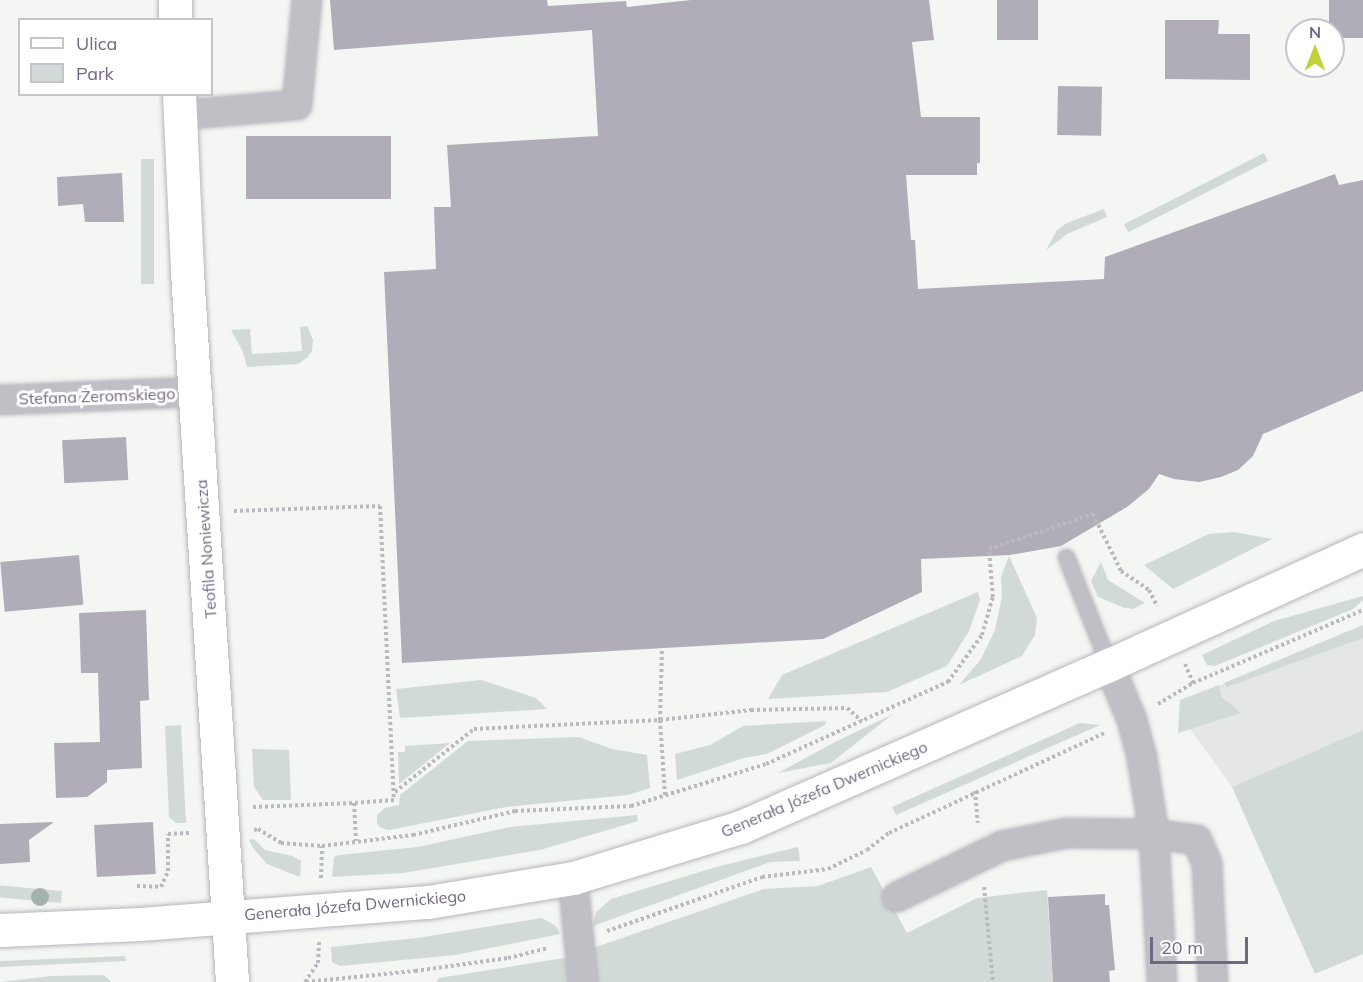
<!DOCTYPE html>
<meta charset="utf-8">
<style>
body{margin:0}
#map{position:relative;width:1363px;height:982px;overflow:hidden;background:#f3f6f3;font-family:Mulish,sans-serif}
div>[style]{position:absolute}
.built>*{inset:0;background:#e5e6e6}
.green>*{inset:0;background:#d2dad7;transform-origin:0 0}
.building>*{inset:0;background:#b0adb8;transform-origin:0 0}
.path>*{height:4px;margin-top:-2px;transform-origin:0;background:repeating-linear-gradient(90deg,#bbb9be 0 3px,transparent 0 6px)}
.roads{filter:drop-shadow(0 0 2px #b7b4bc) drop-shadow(0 0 2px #b7b4bc)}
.lane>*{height:15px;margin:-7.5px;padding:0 7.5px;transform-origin:7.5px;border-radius:7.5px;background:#c1bfc6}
.street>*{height:28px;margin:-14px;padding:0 14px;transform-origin:14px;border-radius:14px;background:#c1bfc6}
.secondary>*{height:33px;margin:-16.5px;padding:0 16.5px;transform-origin:16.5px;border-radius:16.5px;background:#fff}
.trees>*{width:18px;height:18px;margin:-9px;border-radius:50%;background:#a5b1ad}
span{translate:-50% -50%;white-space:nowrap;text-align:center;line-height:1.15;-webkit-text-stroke:6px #fff;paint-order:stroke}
.street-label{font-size:16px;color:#706881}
.legend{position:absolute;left:18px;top:18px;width:195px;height:78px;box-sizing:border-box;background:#fff;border:2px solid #c6c3cd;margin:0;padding:8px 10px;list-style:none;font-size:18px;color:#706881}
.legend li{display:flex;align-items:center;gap:12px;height:30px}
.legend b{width:30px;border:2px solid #c6c3cd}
.north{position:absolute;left:1285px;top:18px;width:60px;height:60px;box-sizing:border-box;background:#fff;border:2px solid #c6c3cd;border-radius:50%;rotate:0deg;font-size:16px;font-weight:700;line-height:24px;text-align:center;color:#706881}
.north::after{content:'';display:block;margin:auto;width:21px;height:27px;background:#c1d138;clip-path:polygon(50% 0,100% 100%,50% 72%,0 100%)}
.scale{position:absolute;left:1150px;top:937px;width:98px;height:27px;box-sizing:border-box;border:3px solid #706881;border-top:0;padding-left:8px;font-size:18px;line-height:21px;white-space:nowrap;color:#706881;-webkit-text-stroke:4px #fff;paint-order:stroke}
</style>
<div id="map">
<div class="built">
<div style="clip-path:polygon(1363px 625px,1363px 730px,1232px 787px,1191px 730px,1183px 701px)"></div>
</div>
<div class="green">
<div style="left:1264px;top:153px;width:9px;height:157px;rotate:63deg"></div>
<div style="left:141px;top:159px;width:13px;height:125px"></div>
<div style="clip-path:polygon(1104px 209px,1107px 217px,1067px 234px,1046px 250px,1057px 230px,1067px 223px)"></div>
<div style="clip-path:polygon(307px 326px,313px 340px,312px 351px,307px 358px,298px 364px,247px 367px,243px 352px,231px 330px,250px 329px,252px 354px,302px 351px,300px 327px)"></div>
<div style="clip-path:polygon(1234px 532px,1272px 539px,1173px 589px,1144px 565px,1209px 534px)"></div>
<div style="clip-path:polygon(1009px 556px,1037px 618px,1035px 635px,1022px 656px,959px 685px,981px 659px,995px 630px,1002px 596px,1001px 577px)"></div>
<div style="clip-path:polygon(1101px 562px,1108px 580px,1145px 603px,1133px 609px,1125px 608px,1098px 597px,1091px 581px)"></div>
<div style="clip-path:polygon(978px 592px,980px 600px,969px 631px,947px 666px,887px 692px,768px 699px,782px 675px)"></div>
<div style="clip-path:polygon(1363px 596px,1363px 600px,1353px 609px,1215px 666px,1207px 665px,1202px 655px,1274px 621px)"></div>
<div style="clip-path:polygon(1363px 625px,1363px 638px,1227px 687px,1224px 683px)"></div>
<div style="clip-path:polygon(481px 680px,536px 698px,547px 709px,400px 718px,396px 689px)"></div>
<div style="clip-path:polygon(1219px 685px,1222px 697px,1241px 713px,1178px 733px,1180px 700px)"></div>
<div style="clip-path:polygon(893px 714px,831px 763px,778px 773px,835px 742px)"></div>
<div style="clip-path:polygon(826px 721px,825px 725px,767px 754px,744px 758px,677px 780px,675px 754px,710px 745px,743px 726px)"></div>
<div style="clip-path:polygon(1080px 723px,1100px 725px,896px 815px,892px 807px)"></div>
<div style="clip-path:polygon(181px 725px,186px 823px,176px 823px,169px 817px,165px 726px)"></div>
<div style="clip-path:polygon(1363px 730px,1363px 954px,1315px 974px,1232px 787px)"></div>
<div style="clip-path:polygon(579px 737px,612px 749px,647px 755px,650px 788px,628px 795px,506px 807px,389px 830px,381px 828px,377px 823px,377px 815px,385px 808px,399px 805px,400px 795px,468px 741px)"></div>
<div style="clip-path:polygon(450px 743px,399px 784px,398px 752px,405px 752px,405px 746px)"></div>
<div style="clip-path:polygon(252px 749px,289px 750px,291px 800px,263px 800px,254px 787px)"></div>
<div style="clip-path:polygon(637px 815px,638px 821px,540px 850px,403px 873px,332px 877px,334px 857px,339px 855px,418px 847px,510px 827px)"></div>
<div style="clip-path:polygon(254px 839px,265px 850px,292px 856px,301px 861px,300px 877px,267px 864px,253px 848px,249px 840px)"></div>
<div style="clip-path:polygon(798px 847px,800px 861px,770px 862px,593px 926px,596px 912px,611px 899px,716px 867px)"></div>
<div style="clip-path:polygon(871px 867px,907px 933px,977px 898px,1047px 890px,1053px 982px,436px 982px,439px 978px,564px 958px,764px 889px,818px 886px)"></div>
<div style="left:62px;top:891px;width:12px;height:62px;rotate:95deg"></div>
<div style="clip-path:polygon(542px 918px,556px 926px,560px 934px,455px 955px,340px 966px,332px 962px,331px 947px,417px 938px)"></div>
<div style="clip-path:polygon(125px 956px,126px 961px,0 967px,0 961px)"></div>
<div style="clip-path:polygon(104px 975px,111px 982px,0 982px,52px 976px)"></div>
</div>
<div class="building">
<div style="clip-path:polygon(330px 0,547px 0,548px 6px,626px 1px,627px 7px,691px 0,929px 0,934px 40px,912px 42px,921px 117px,980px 117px,980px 163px,977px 163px,977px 175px,906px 175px,911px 240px,915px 240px,918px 289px,1104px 279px,1105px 257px,1335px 174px,1339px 185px,1363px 180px,1363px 391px,1263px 434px,1253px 456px,1238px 470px,1221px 477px,1199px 482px,1174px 479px,1159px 474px,1149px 489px,1127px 507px,1061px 546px,1010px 555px,921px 559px,922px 592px,823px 639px,402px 663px,384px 272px,436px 269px,434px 207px,451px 207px,447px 145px,598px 136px,592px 30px,334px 50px)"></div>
<div style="left:997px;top:0;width:41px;height:40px"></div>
<div style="clip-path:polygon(1329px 0,1363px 0,1363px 38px,1333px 38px,1333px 30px,1329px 30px)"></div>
<div style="clip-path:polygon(1165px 20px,1219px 20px,1218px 34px,1250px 34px,1250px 80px,1165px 79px)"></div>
<div style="left:1058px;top:86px;width:44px;height:49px;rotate:1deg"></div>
<div style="left:246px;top:136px;width:145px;height:63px"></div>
<div style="clip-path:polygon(122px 173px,124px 222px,85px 222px,83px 204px,58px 206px,57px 177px)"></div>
<div style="left:126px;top:437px;width:43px;height:64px;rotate:87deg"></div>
<div style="left:79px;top:555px;width:50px;height:79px;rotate:85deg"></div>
<div style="clip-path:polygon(146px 610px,149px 700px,140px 701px,142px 768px,107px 770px,107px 782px,87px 797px,56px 798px,54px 743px,100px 742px,98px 673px,81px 673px,79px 613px)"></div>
<div style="clip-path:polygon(54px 822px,29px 840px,30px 862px,0 864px,0 824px)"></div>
<div style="left:153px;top:822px;width:52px;height:59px;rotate:87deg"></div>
<div style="clip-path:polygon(1105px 894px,1105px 905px,1109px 905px,1115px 970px,1109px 971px,1110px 982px,1053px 982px,1048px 897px)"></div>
</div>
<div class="path">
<div style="left:234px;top:511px;width:146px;rotate:-2deg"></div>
<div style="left:380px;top:506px;width:294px;rotate:87.3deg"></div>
<div style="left:394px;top:800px;width:40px;rotate:175.7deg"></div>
<div style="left:354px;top:803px;width:38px;rotate:87deg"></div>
<div style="left:1185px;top:664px;width:21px;rotate:67deg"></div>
<div style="left:1158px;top:704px;width:41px;rotate:-31deg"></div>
<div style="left:1193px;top:683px;width:185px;rotate:-23.2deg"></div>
<div style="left:975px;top:791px;width:32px;rotate:85deg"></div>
<div style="left:395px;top:792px;width:101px;rotate:-38.6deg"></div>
<div style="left:474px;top:729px;width:186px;rotate:-2.8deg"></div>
<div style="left:660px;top:720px;width:71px;rotate:-88.4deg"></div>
<div style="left:665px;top:795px;width:75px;rotate:-93.8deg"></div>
<div style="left:660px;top:720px;width:92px;rotate:-6.3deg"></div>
<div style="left:751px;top:710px;width:96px;rotate:-1.2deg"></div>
<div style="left:847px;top:708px;width:20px;rotate:41deg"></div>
<div style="left:253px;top:807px;width:101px;rotate:-2.3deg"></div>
<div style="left:254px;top:830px;width:4px;rotate:-14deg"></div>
<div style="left:258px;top:829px;width:27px;rotate:31deg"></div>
<div style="left:281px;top:843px;width:41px;rotate:4.2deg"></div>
<div style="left:322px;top:846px;width:92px;rotate:-6.9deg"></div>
<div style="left:413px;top:835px;width:105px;rotate:-13.2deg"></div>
<div style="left:515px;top:811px;width:116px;rotate:-2.5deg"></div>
<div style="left:631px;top:806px;width:141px;rotate:-17.3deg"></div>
<div style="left:766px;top:764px;width:200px;rotate:-24.3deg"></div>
<div style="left:948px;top:682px;width:58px;rotate:-54.1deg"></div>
<div style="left:982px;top:635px;width:40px;rotate:-74deg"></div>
<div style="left:993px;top:597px;width:48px;rotate:-94.8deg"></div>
<div style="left:989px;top:549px;width:110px;rotate:-18.6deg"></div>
<div style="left:1093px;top:514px;width:64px;rotate:63.8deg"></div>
<div style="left:1121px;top:571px;width:34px;rotate:34deg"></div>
<div style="left:1149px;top:590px;width:18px;rotate:63deg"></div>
<div style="left:321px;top:878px;width:32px;rotate:-88deg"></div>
<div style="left:137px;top:886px;width:24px;rotate:2deg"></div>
<div style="left:161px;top:887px;width:17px;rotate:-66deg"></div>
<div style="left:168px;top:871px;width:37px;rotate:-90deg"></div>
<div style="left:168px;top:834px;width:21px;rotate:-3deg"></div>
<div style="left:984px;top:887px;width:95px;rotate:84.6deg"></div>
<div style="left:607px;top:931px;width:164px;rotate:-19.2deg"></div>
<div style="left:762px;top:877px;width:66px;rotate:-6.9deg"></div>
<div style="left:828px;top:869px;width:43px;rotate:-26deg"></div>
<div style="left:867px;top:850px;width:28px;rotate:-38deg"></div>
<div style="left:889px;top:833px;width:237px;rotate:-24.9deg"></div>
<div style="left:305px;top:982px;width:23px;rotate:-56deg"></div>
<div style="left:318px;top:963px;width:21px;rotate:-87deg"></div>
<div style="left:306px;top:982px;width:110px;rotate:-5.8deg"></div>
<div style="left:415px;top:971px;width:94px;rotate:-8deg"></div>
<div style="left:508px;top:958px;width:41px;rotate:-14deg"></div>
</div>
<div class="roads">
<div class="lane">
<div style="left:1066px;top:557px;width:116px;rotate:68.3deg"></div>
</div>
<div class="street">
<div style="left:180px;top:115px;width:117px;rotate:-4.9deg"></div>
<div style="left:297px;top:105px;width:105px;rotate:-84.6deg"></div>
<div style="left:0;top:400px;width:195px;rotate:-2.3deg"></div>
<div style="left:1109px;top:665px;width:60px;rotate:67.3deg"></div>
<div style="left:1132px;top:720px;width:39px;rotate:75deg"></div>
<div style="left:1142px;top:758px;width:77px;rotate:81deg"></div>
<div style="left:1154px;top:834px;width:148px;rotate:86.9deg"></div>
<div style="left:573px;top:878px;width:104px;rotate:84.5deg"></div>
<div style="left:897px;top:897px;width:117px;rotate:-25.9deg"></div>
<div style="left:1002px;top:846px;width:66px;rotate:-11.3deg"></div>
<div style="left:1067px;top:833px;width:87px;rotate:0.7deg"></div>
<div style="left:1154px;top:834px;width:43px;rotate:7.9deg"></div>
<div style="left:1197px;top:840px;width:26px;rotate:67deg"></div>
<div style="left:1207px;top:864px;width:118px;rotate:87.1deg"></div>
</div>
<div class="secondary">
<div style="left:175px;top:0;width:20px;rotate:90deg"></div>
<div style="left:179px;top:94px;width:178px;rotate:87.4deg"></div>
<div style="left:187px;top:272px;width:711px;rotate:86.37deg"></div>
<div style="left:0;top:930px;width:140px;rotate:-2.5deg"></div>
<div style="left:140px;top:924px;width:289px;rotate:-4.4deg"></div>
<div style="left:428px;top:902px;width:147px;rotate:-9.4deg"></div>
<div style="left:573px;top:878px;width:176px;rotate:-16.9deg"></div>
<div style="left:741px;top:827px;width:402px;rotate:-23.8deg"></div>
<div style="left:1109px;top:665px;width:279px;rotate:-24.5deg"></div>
</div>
</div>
<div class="trees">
<div style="left:40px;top:897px"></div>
</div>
<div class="street-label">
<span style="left:97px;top:396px;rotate:-2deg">Stefana Żeromskiego</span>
<span style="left:206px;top:549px;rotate:-94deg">Teofila Noniewicza</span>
<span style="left:824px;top:789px;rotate:-23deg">Generała Józefa Dwernickiego</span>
<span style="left:355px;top:905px;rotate:-5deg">Generała Józefa Dwernickiego</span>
</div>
<ul class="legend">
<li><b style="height:8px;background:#fff"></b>Ulica</li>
<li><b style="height:16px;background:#d2dad7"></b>Park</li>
</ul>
<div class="north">N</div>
<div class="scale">20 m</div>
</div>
